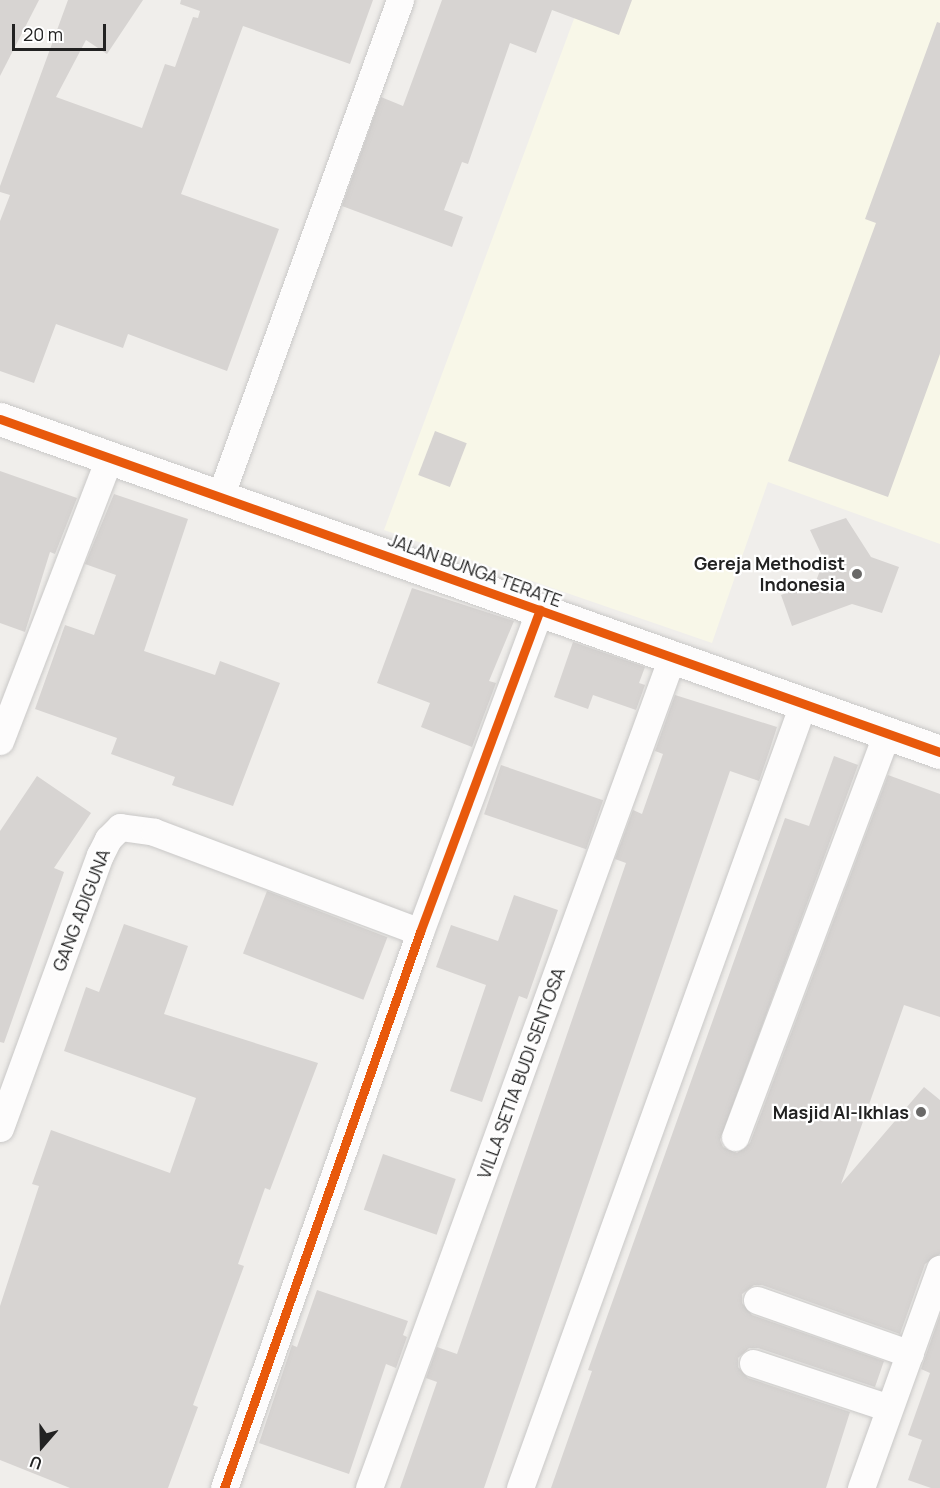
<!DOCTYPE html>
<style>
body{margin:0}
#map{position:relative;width:940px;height:1488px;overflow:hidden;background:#f0eeeb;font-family:Manrope,sans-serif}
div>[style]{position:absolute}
.education>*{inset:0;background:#f8f7e8}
.building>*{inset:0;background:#d7d4d2;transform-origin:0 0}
.roads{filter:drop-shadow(0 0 2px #c9c8c7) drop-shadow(0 0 2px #c9c8c7)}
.minor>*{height:27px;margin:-13.5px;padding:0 13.5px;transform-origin:13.5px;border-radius:13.5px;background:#fdfcfc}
.tertiary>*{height:33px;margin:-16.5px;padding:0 16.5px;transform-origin:16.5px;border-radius:16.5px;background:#fdfcfc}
.cycleway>*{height:9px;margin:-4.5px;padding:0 4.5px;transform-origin:4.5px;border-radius:4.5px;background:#e8590c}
.dots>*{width:16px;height:16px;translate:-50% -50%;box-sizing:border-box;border:3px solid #fff;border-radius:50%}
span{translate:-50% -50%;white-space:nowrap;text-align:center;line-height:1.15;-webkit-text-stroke:4.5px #fff;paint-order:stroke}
.poi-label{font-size:18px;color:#222;font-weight:700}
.right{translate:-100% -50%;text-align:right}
.street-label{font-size:18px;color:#222}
.north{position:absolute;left:12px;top:1416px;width:60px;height:60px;-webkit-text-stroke:4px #fff;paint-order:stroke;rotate:200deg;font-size:16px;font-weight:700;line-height:24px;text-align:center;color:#222}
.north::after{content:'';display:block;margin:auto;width:21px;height:27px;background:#222;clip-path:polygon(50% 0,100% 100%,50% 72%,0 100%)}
.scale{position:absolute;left:12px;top:24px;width:94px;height:27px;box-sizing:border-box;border:3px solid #222;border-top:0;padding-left:8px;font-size:18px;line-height:21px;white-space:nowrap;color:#222;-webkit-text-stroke:4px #fff;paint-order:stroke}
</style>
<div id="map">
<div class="education">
<div style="clip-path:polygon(581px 0,940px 0,940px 544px,768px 482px,712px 643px,384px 530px)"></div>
</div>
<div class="building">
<div style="clip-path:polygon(0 0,39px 0,0 76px)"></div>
<div style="clip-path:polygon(68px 0,143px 0,107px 54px,86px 40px,56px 97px,142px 128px,165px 64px,175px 67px,193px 17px,198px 18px,200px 11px,180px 4px,181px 0,373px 0,350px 64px,243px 26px,181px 194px,279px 229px,227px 371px,128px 334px,123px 348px,56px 324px,34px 383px,0 371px,0 221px,10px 195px,0 192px,0 186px)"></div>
<div style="clip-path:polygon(442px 0,632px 0,619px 35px,552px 10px,536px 53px,510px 43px,468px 164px,462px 162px,444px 210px,463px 217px,452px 247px,342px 206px,381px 97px,403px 106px)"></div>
<div style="clip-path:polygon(937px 22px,940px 23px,940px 354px,888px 497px,788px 461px,876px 223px,865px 219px)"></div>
<div style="left:435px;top:431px;width:34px;height:47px;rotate:21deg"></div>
<div style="clip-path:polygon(0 471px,77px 498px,55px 554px,50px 552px,25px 632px,0 623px)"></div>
<div style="clip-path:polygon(114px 494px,188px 519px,144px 651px,215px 675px,220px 661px,280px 683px,233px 806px,172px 785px,175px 777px,111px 754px,117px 738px,35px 709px,65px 625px,94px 635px,116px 575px,85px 564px)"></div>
<div style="clip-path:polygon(846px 518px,871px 557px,899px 567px,882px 613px,852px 604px,792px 626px,781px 595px,816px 581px,824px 560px,810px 530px)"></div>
<div style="clip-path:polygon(412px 588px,514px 621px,489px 681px,496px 683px,472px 747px,421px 727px,430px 703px,377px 683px)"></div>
<div style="clip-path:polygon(573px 642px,645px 667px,639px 683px,645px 685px,636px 710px,593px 695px,588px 709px,554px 697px)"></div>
<div style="clip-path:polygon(675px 695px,777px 727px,768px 755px,759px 781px,730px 771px,484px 1488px,400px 1488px,437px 1382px,426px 1378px,437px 1347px,457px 1354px,626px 863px,615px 859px,633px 810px,642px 814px,663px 754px,655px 751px)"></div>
<div style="clip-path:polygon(834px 756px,858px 765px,720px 1140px,723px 1147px,737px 1153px,750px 1143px,888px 775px,940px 794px,940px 1017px,904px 1005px,841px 1184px,924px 1087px,940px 1100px,940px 1254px,925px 1264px,900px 1334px,762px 1285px,754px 1285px,742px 1294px,742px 1303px,752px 1315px,884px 1361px,875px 1387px,758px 1348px,749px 1348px,738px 1358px,738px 1367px,748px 1378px,850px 1412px,826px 1488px,551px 1488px,592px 1371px,588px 1370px,785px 818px,809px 826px)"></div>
<div style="left:501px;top:765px;width:108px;height:52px;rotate:19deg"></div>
<div style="clip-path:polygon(37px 776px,91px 813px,54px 868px,64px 872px,4px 1043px,0 1042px,0 831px)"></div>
<div style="left:267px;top:891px;width:129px;height:67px;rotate:21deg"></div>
<div style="clip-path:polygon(514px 895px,558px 910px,527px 999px,519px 996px,482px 1102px,450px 1091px,486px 985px,436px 967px,451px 925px,498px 941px)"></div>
<div style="clip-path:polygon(124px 924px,188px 946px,164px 1014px,318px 1063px,270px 1190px,265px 1188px,238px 1264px,244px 1266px,193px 1405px,198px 1407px,168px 1488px,70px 1488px,0 1460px,0 1306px,39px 1186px,32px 1184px,51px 1130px,170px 1173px,196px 1098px,64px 1051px,86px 987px,99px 992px)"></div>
<div style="left:383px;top:1154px;width:77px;height:59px;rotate:19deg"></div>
<div style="clip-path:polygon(317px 1290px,408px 1321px,403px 1335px,407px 1337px,396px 1368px,386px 1364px,349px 1474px,259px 1443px,292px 1345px,297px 1347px)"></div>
<div style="clip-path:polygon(940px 1315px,940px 1488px,931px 1488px,908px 1480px,922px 1440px,908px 1435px,930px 1373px,921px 1369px)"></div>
</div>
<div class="roads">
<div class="minor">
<div style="left:220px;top:497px;width:529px;rotate:-70.09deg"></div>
<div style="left:0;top:741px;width:303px;rotate:-68.9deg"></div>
<div style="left:0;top:1128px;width:291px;rotate:-69.9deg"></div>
<div style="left:100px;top:855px;width:18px;rotate:-63deg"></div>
<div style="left:108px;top:839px;width:17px;rotate:-45deg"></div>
<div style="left:120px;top:827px;width:34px;rotate:8deg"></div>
<div style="left:154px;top:832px;width:284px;rotate:20.6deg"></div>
<div style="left:735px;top:1137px;width:432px;rotate:-69.4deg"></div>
<div style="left:757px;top:1300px;width:162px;rotate:19.4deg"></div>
<div style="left:753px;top:1363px;width:143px;rotate:18.3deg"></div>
<div style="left:224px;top:1488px;width:590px;rotate:-70.58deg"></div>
<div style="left:420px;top:932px;width:344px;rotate:-69.6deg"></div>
<div style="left:369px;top:1488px;width:885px;rotate:-69.97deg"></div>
<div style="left:520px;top:1488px;width:834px;rotate:-70.15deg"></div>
<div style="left:861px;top:1488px;width:233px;rotate:-70.2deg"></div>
</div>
<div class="tertiary">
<div style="left:0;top:419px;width:997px;rotate:19.51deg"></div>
</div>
</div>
<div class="cycleway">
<div style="left:0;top:419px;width:997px;rotate:19.51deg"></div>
<div style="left:224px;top:1488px;width:590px;rotate:-70.58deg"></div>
<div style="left:420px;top:932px;width:344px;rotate:-69.6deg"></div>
</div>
<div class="dots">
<div style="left:857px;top:574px;background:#6a6968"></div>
<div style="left:921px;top:1112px;background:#6a6968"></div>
</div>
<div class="poi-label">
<span class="right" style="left:845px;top:574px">Gereja Methodist<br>Indonesia</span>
<span class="right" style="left:909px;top:1112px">Masjid Al-Ikhlas</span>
</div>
<div class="street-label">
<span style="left:475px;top:570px;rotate:20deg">JALAN BUNGA TERATE</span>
<span style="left:81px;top:910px;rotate:-69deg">GANG ADIGUNA</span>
<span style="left:521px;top:1073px;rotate:-70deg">VILLA SETIA BUDI SENTOSA</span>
</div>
<div class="north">U</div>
<div class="scale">20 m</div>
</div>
